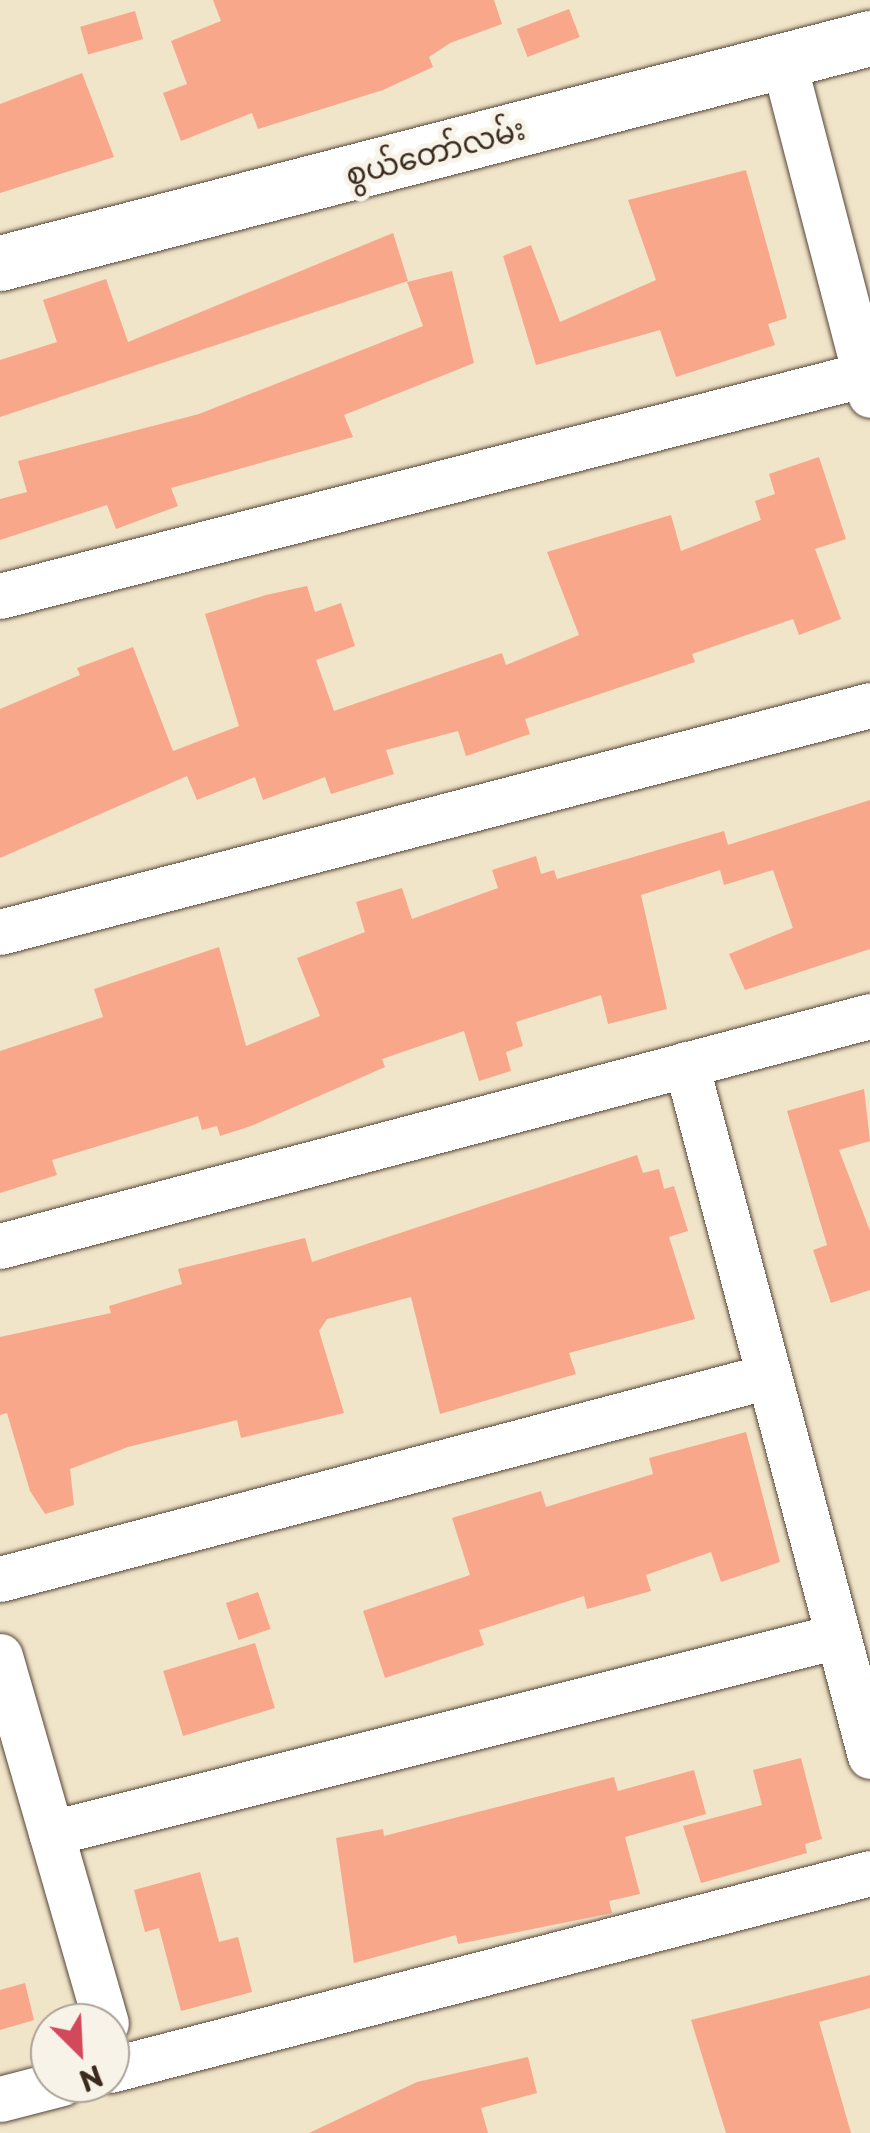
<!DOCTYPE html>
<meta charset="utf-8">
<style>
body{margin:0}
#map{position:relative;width:870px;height:2133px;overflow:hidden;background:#f0e4c9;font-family:"Playpen Sans","Noto Sans Myanmar",sans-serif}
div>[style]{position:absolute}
.building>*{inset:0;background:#f8a78b;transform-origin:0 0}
.roads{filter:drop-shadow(0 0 2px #564638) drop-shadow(0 0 2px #564638)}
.minor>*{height:45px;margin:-22.5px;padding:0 22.5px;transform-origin:22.5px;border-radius:22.5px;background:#fff}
.tertiary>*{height:55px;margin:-27.5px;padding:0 27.5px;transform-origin:27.5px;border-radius:27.5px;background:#fff}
span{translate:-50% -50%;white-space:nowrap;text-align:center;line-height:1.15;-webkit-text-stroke:10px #f7f3e8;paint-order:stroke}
.street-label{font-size:30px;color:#3b2a1e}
.north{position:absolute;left:30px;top:2003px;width:100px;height:100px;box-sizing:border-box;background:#f7f3e8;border:2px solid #aca397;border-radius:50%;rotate:156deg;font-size:28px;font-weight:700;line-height:40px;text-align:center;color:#3b2a1e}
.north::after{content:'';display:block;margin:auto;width:35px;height:45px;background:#d1495b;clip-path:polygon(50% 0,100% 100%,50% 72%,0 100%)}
</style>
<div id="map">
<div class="building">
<div style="clip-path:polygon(213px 0,494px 0,502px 24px,450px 43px,429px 57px,433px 67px,383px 90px,258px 129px,252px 113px,181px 141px,163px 93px,187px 84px,171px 41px,221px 21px)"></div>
<div style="left:569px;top:9px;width:30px;height:56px;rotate:69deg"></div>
<div style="left:135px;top:11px;width:29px;height:57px;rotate:74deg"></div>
<div style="clip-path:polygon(82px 73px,114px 157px,0 193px,0 104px)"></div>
<div style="clip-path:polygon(746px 170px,787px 318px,768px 324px,775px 345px,676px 377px,660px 330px,536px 365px,503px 256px,531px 245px,560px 322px,656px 280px,628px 200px)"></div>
<div style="clip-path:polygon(393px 233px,408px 281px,0 417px,0 360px,57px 342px,43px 300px,106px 279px,128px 342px)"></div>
<div style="clip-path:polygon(452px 271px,474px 363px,344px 415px,353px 437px,171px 488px,178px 506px,116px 529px,107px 505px,0 540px,0 499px,27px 492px,18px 461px,199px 414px,423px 326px,407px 282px)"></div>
<div style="clip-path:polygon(819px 457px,846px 539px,815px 549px,841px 619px,799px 635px,793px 619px,692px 654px,695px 662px,525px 719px,530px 734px,466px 756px,458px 731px,386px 750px,394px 774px,331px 794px,325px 777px,263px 800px,255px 777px,197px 800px,187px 776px,0 858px,0 709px,80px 675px,77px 668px,133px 647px,173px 751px,239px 726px,205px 614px,266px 595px,307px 586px,315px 612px,341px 603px,355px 646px,316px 660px,334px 711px,502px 653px,506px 665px,579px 635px,547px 552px,671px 515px,681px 551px,761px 520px,755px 501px,775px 494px,769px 474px)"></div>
<div style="clip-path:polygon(870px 800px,870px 949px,745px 990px,729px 954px,793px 928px,773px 870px,724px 885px,720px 870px,641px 895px,667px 1009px,608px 1024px,601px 995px,516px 1022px,523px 1046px,506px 1052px,511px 1071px,479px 1081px,464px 1031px,382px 1059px,385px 1067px,251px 1126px,220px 1136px,217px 1126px,202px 1130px,198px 1116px,52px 1160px,57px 1175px,0 1193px,0 1051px,103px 1017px,94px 989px,219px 947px,246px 1046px,320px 1016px,297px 958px,365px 932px,356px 902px,402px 888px,412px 919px,498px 888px,492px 870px,536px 856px,541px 874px,554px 870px,557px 879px,724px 831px,728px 845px)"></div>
<div style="clip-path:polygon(864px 1089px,870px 1141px,839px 1150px,870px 1231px,870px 1290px,831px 1303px,813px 1250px,827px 1245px,787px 1111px)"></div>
<div style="clip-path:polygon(637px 1155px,643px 1173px,659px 1169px,664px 1189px,674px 1186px,688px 1231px,669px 1237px,695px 1319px,569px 1353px,576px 1374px,440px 1414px,411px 1297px,327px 1319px,319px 1331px,344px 1413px,241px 1438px,237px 1420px,128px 1447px,70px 1469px,74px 1505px,45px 1514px,30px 1491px,7px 1413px,0 1415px,0 1337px,111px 1313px,109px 1306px,182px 1284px,178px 1269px,305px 1238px,312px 1262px)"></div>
<div style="clip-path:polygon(746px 1432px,780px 1562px,721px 1582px,711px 1552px,646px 1575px,651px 1591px,587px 1609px,584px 1596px,479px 1630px,484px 1645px,385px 1678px,363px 1611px,470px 1575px,452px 1518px,541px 1491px,546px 1507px,653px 1474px,649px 1458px)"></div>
<div style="left:258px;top:1592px;width:39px;height:34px;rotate:71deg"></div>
<div style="left:255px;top:1643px;width:68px;height:96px;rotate:73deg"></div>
<div style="clip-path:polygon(801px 1758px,822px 1839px,805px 1844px,807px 1853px,701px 1883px,683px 1826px,762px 1805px,753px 1770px)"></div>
<div style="clip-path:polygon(694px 1770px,706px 1814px,625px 1837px,640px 1894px,609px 1901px,612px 1913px,458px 1944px,456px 1935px,354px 1963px,336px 1838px,383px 1829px,384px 1836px,614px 1777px,618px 1791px)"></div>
<div style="clip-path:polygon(200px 1872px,219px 1942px,238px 1937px,252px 1992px,181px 2011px,159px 1928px,145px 1932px,134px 1890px)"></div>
<div style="clip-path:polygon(870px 1975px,870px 2008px,819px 2022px,851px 2133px,726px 2133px,691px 2020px)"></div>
<div style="clip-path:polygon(25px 1983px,34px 2020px,0 2030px,0 1990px)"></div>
<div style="clip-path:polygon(528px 2057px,537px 2093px,481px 2108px,488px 2133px,309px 2133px,417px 2082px)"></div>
</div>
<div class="roads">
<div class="minor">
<div style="left:783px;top:60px;width:346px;rotate:75.4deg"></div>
<div style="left:0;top:596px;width:898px;rotate:-14.38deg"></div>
<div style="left:0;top:932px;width:899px;rotate:-14.62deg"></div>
<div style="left:686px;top:1064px;width:716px;rotate:75.11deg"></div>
<div style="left:0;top:1246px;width:900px;rotate:-14.81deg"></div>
<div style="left:0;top:1579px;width:795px;rotate:-14.79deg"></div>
<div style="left:0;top:1656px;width:382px;rotate:73.9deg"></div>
<div style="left:51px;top:1833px;width:811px;rotate:-14.05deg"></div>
<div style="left:110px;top:2070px;width:785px;rotate:-14.53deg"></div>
<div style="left:0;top:2099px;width:64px;rotate:-14.5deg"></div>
</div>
<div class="tertiary">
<div style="left:0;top:263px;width:899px;rotate:-14.5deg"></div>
</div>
</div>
<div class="street-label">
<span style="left:435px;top:151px;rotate:-15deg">စွယ်တော်လမ်း</span>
</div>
<div class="north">N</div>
</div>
